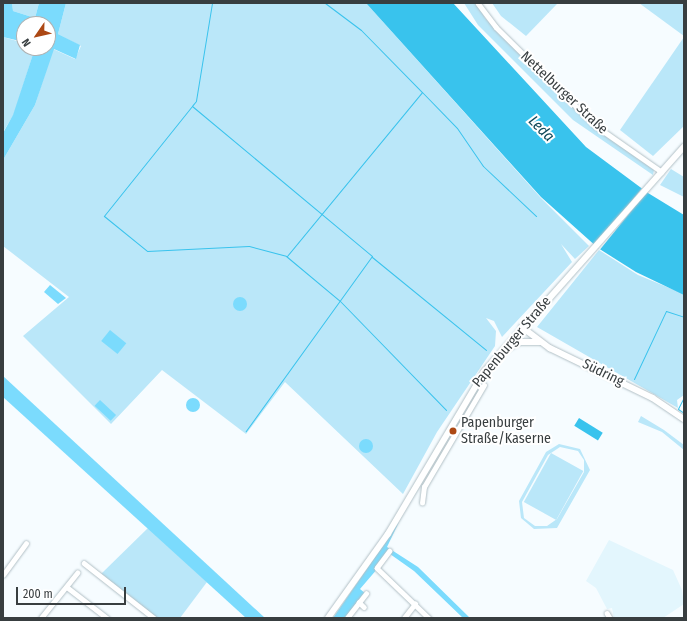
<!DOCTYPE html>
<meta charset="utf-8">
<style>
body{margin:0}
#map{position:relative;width:687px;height:621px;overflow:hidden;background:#f6fcff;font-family:"Fira Sans Condensed",sans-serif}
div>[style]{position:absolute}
.built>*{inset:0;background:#e3f6fd}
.green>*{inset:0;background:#bae7f9;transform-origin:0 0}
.forest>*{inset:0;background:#7bdbfd;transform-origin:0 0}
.round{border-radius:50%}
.water>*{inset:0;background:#39c3ed;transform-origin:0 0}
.pier>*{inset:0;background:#f6fcff;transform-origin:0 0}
.stream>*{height:1px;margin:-0.5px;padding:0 0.5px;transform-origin:0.5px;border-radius:0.5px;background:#39c3ed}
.roads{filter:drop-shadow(0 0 1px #b2c0c6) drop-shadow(0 0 1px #b2c0c6)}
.minor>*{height:4.5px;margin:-2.25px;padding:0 2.25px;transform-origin:2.25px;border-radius:2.25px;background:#fff}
.major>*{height:5.5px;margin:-2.75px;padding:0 2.75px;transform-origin:2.75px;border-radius:2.75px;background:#fff}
.dots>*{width:11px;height:11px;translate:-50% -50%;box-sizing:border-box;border:2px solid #fff;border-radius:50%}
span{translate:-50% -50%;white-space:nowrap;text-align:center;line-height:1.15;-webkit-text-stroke:4px #fff;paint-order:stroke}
.street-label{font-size:14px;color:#383e40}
.poi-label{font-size:14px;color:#383e40}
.left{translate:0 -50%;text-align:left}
.water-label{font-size:15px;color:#0f4859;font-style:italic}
.frame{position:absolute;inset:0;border:4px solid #383e40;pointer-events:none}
.north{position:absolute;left:16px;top:16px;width:40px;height:40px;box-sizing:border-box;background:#fff;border:1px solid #afb2b3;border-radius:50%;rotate:236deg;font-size:11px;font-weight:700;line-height:16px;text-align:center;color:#383e40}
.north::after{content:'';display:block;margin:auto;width:14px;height:18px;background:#ac4814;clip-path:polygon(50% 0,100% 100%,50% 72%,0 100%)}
.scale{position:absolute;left:16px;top:587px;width:110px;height:18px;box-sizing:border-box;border:2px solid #383e40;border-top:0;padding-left:5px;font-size:12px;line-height:14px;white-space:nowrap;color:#383e40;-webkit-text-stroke:3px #fff;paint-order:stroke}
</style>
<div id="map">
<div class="built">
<div style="clip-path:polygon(609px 540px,673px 570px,682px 590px,684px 604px,663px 618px,614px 618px,612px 608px,607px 609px,596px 588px,586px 581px)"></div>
</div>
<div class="green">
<div style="clip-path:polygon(12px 3px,39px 3px,35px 18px,13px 11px)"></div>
<div style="clip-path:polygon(66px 3px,366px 3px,541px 198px,589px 246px,575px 259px,561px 244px,572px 262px,502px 337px,494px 321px,486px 318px,496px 331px,495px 346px,437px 432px,403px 494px,285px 382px,246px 434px,162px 370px,111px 424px,23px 336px,69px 297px,3px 246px,3px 160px,35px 105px,53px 49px,75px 59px,81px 46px,58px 34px)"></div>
<div style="clip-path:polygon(464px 3px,476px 3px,485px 18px,580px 115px,654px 170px,653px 175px,573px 120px,478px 25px)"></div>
<div style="clip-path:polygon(492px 3px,558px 3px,526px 36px,501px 16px)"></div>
<div style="clip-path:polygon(639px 3px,684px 3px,684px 36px)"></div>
<div style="clip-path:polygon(3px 37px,24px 43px,24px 48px,35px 48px,14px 114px,3px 132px)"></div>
<div style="clip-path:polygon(684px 37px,684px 126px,653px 156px,620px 130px)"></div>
<div style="clip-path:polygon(671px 169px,684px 177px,684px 197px,660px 185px)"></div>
<div style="clip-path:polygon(599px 250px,638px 275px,684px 294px,684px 395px,677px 400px,678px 408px,537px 327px)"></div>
<div style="clip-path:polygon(641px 416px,664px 430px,684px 445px,684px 450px,662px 432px,638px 422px)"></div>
<div style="clip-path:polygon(evenodd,559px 444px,580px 449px,590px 470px,557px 528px,534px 529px,521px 518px,519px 501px,546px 452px,559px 444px,560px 447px,578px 451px,584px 460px,584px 472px,557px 519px,547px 526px,535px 526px,524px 518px,522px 502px,548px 455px,560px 447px)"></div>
<div style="left:551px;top:453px;width:37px;height:56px;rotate:29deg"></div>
<div style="clip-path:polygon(149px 527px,207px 582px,180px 618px,156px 618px,101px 574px)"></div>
</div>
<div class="forest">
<div style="clip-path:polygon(3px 3px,12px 3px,13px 11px,35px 18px,39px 3px,66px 3px,58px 34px,80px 45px,76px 59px,54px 49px,35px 105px,3px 160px,3px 133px,13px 115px,35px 48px,48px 48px,48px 24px,24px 24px,24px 42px,3px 37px)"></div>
<div style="clip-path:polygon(50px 285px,66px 298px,58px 304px,44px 292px)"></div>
<div class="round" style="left:233px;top:297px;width:14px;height:14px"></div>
<div style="left:110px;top:330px;width:21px;height:14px;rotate:39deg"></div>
<div style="clip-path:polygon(3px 376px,265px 618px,246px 618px,3px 397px)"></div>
<div class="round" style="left:186px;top:398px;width:14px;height:14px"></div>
<div style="left:100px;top:400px;width:22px;height:8px;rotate:43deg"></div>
<div class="round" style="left:359px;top:439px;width:14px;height:14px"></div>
<div style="clip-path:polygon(399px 522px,387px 547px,418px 567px,470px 618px,463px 618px,414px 571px,390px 554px,360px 589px,366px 594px,347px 618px,333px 618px)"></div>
</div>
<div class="water">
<div style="clip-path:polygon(366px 3px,453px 3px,586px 147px,648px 193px,684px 215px,684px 295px,636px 272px,598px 248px,541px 197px)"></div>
<div style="left:579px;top:418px;width:28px;height:9px;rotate:32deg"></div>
</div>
<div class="pier">
<div style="left:643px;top:187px;width:6px;height:76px;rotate:39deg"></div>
</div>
<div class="stream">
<div style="left:212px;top:3px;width:99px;rotate:99.3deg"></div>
<div style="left:196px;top:101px;width:6px;rotate:129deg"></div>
<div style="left:192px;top:106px;width:234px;rotate:39.8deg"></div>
<div style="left:372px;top:256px;width:216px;rotate:125.8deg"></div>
<div style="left:325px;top:3px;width:45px;rotate:36.9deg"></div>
<div style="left:361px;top:30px;width:87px;rotate:45.5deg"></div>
<div style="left:192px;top:106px;width:141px;rotate:128.7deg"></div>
<div style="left:104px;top:216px;width:55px;rotate:39.1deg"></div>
<div style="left:147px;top:251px;width:102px;rotate:-2.8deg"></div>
<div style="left:249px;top:246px;width:38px;rotate:15deg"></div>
<div style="left:286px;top:256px;width:70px;rotate:39.8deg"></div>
<div style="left:340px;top:301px;width:152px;rotate:45.8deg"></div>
<div style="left:287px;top:256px;width:212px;rotate:-50.5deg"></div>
<div style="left:422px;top:92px;width:50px;rotate:45.8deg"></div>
<div style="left:457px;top:128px;width:46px;rotate:55.6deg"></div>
<div style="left:483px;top:166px;width:73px;rotate:43.3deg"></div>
<div style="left:372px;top:257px;width:147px;rotate:39.2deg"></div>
<div style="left:634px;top:379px;width:75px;rotate:-64.8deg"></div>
<div style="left:666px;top:311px;width:19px;rotate:18deg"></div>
<div style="left:684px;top:397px;width:13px;rotate:117deg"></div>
<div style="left:678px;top:409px;width:7px;rotate:34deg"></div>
</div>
<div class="roads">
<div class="minor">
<div style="left:478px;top:3px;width:30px;rotate:53deg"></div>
<div style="left:496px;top:27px;width:141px;rotate:44.7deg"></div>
<div style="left:596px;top:126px;width:80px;rotate:34.9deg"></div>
<div style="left:422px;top:503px;width:16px;rotate:-83deg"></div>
<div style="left:424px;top:487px;width:118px;rotate:-59.5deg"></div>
<div style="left:390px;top:551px;width:21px;rotate:127deg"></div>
<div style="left:377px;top:568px;width:72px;rotate:43.9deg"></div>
<div style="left:84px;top:563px;width:89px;rotate:38.2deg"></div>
<div style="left:3px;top:575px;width:39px;rotate:-54deg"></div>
<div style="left:67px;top:587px;width:51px;rotate:37.8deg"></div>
<div style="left:359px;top:602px;width:7px;rotate:45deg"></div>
<div style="left:607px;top:613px;width:6px;rotate:59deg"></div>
<div style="left:41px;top:618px;width:58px;rotate:-51.3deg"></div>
<div style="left:347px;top:618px;width:31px;rotate:-52deg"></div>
<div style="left:404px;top:618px;width:18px;rotate:-52deg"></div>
</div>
<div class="major">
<div style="left:522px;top:327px;width:35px;rotate:37deg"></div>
<div style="left:550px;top:348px;width:114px;rotate:25.9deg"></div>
<div style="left:653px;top:398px;width:37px;rotate:34deg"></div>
<div style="left:503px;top:351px;width:18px;rotate:-29deg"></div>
<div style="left:519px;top:342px;width:21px"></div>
<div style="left:328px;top:618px;width:103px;rotate:-54.5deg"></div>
<div style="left:388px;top:534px;width:188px;rotate:-59.3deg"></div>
<div style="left:484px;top:372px;width:301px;rotate:-48.4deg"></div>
</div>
</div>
<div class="dots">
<div style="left:453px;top:431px;background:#ac4814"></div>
</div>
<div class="street-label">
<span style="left:564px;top:93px;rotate:43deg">Nettelburger Straße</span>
<span style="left:512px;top:342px;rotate:-50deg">Papenburger Straße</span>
<span style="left:603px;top:373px;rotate:26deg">Südring</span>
</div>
<div class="poi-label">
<span class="left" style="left:461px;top:431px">Papenburger<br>Straße/Kaserne</span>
</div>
<div class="water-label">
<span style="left:541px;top:129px;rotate:45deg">Leda</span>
</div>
<div class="frame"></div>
<div class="north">N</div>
<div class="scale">200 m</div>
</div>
